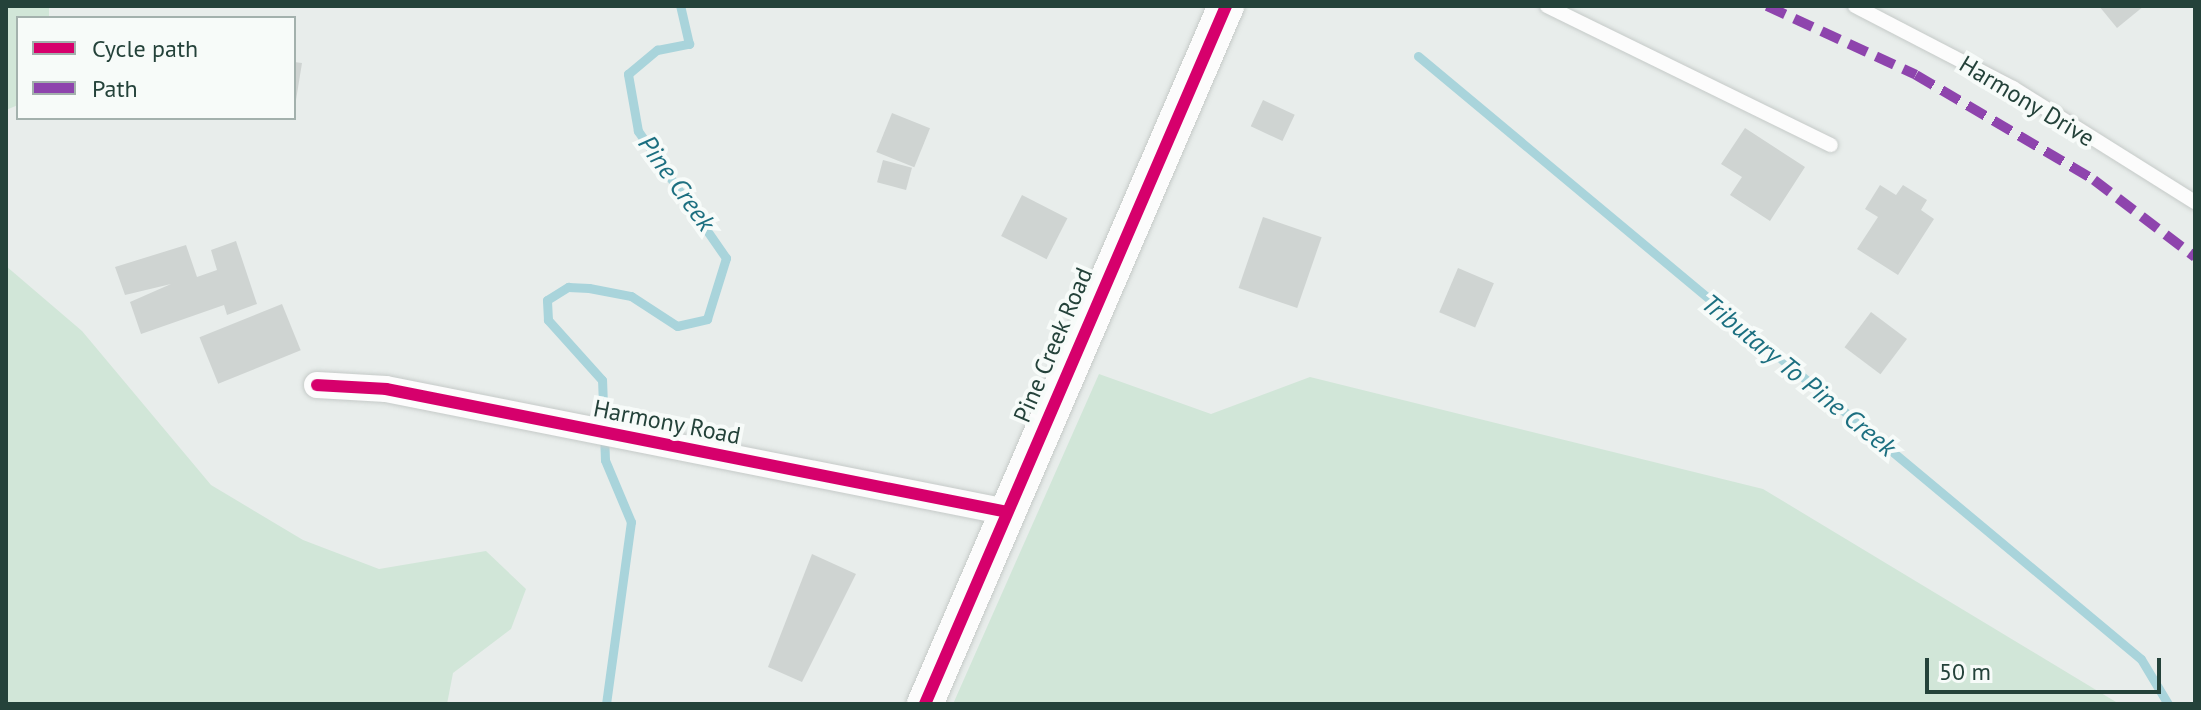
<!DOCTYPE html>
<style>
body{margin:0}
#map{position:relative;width:2201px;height:710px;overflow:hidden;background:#e8edeb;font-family:"PT Sans",sans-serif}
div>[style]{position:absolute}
.green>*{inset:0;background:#d1e6d8}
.stream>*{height:9px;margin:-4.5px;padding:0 4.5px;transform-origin:4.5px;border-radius:4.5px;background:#a9d4db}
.building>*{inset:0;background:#cfd4d2;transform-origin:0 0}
.roads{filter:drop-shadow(0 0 2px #c5cac8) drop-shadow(0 0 2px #c5cac8)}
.lane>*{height:14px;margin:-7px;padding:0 7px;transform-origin:7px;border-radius:7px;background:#fcfcfc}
.street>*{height:26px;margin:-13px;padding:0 13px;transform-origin:13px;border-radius:13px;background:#fcfcfc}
.secondary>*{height:36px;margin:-18px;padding:0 18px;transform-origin:18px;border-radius:18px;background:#fcfcfc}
.quiet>*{height:10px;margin-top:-5px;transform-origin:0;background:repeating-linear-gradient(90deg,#8e44ad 0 20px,transparent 0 30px)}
.cycleway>*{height:12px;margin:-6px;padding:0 6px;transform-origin:6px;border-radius:6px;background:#d6006c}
span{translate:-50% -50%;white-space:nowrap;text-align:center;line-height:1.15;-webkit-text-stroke:8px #f7fbf9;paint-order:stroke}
.street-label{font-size:24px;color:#24423a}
.water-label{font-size:26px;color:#1c6f80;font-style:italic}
.frame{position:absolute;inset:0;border:8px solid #24423a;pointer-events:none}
.legend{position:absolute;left:16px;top:16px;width:280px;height:104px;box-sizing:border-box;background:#f7fbf9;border:2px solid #a3b1ad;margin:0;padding:10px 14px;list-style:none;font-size:24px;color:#24423a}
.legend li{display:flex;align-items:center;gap:16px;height:40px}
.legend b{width:40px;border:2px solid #a3b1ad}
.scale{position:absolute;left:1925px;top:658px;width:236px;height:36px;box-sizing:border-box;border:4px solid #24423a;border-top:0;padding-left:10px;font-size:24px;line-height:28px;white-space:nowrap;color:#24423a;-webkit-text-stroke:6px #f7fbf9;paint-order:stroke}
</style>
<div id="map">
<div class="green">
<div style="clip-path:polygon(6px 6px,49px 6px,49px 18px,18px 18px,18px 105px,6px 110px)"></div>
<div style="clip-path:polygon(6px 266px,82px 331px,211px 485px,303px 540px,379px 569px,486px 551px,526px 589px,511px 629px,453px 673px,447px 704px,6px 704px)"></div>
<div style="clip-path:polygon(1099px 374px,1211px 414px,1310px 377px,1763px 489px,2116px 702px,2136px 704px,953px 704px)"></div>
</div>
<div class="stream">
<div style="left:1418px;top:56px;width:941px;rotate:39.83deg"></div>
<div style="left:2141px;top:659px;width:52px;rotate:59deg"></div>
<div style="left:606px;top:704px;width:184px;rotate:-82.2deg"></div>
<div style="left:631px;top:522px;width:67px;rotate:-112.8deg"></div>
<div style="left:605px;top:460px;width:80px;rotate:-92.1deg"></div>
<div style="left:602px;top:380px;width:81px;rotate:-132deg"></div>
<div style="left:548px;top:320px;width:20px;rotate:-93deg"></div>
<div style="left:547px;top:300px;width:25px;rotate:-32deg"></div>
<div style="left:568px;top:287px;width:21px;rotate:3deg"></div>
<div style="left:589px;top:288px;width:43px;rotate:10.8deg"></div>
<div style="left:631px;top:296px;width:55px;rotate:33.1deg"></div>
<div style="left:677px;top:326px;width:31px;rotate:-13deg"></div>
<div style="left:707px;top:319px;width:64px;rotate:-72.7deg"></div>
<div style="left:726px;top:258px;width:155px;rotate:-124.7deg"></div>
<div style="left:638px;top:131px;width:58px;rotate:-100deg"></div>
<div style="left:628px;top:74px;width:38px;rotate:-40deg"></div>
<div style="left:657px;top:50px;width:33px;rotate:-11deg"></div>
<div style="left:689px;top:44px;width:39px;rotate:-103deg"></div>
</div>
<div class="building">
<div style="clip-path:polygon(2099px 6px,2144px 6px,2117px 28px)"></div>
<div style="clip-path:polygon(294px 62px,302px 63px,296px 100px,294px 100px)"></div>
<div style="left:1263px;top:100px;width:35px;height:29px;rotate:25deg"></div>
<div style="left:892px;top:113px;width:41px;height:42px;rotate:22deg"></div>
<div style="clip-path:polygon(1745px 128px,1805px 167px,1770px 221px,1730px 195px,1742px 177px,1721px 164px)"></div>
<div style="left:883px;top:160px;width:30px;height:23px;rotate:15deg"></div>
<div style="clip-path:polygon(1880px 185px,1896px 195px,1903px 185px,1927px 200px,1921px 210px,1934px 219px,1898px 275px,1857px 249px,1878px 217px,1865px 209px)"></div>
<div style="left:1022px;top:195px;width:51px;height:46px;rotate:27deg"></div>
<div style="left:1263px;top:217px;width:62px;height:75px;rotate:19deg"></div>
<div style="clip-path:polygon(236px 241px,257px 304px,227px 315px,224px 305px,141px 334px,130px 302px,171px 284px,125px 295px,115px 267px,186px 245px,197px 277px,217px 270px,211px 250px)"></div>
<div style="left:1458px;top:268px;width:39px;height:48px;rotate:23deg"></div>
<div style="left:282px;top:304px;width:50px;height:89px;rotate:68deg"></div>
<div style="left:1871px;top:312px;width:45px;height:44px;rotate:37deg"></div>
<div style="clip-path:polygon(812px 554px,856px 574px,802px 682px,768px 667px)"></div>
</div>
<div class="roads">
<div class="lane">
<div style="left:1547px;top:6px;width:316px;rotate:26.1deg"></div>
<div style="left:1855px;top:6px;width:178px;rotate:27.4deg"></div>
<div style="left:2013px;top:88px;width:215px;rotate:32.1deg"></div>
</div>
<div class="street">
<div style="left:317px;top:385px;width:69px;rotate:3.3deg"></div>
<div style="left:386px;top:389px;width:633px;rotate:11.2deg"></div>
</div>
<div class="secondary">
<div style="left:925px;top:704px;width:760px;rotate:-66.67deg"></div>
</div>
</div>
<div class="quiet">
<div style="left:1767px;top:6px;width:164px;rotate:24.8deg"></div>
<div style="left:1916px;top:75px;width:207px;rotate:30.5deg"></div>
<div style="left:2094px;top:180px;width:127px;rotate:37.3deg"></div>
</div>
<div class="cycleway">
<div style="left:317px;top:385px;width:69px;rotate:3.3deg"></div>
<div style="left:386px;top:389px;width:633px;rotate:11.2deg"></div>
<div style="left:925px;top:704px;width:760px;rotate:-66.67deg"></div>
</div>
<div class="street-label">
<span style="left:2027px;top:101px;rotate:31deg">Harmony Drive</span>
<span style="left:1053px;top:345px;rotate:-67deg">Pine Creek Road</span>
<span style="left:667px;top:422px;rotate:11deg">Harmony Road</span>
</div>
<div class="water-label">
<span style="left:677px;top:183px;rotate:54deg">Pine Creek</span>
<span style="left:1799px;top:375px;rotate:39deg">Tributary To Pine Creek</span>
</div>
<div class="frame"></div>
<ul class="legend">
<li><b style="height:10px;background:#d6006c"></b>Cycle path</li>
<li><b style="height:10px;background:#8e44ad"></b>Path</li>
</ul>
<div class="scale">50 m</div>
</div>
